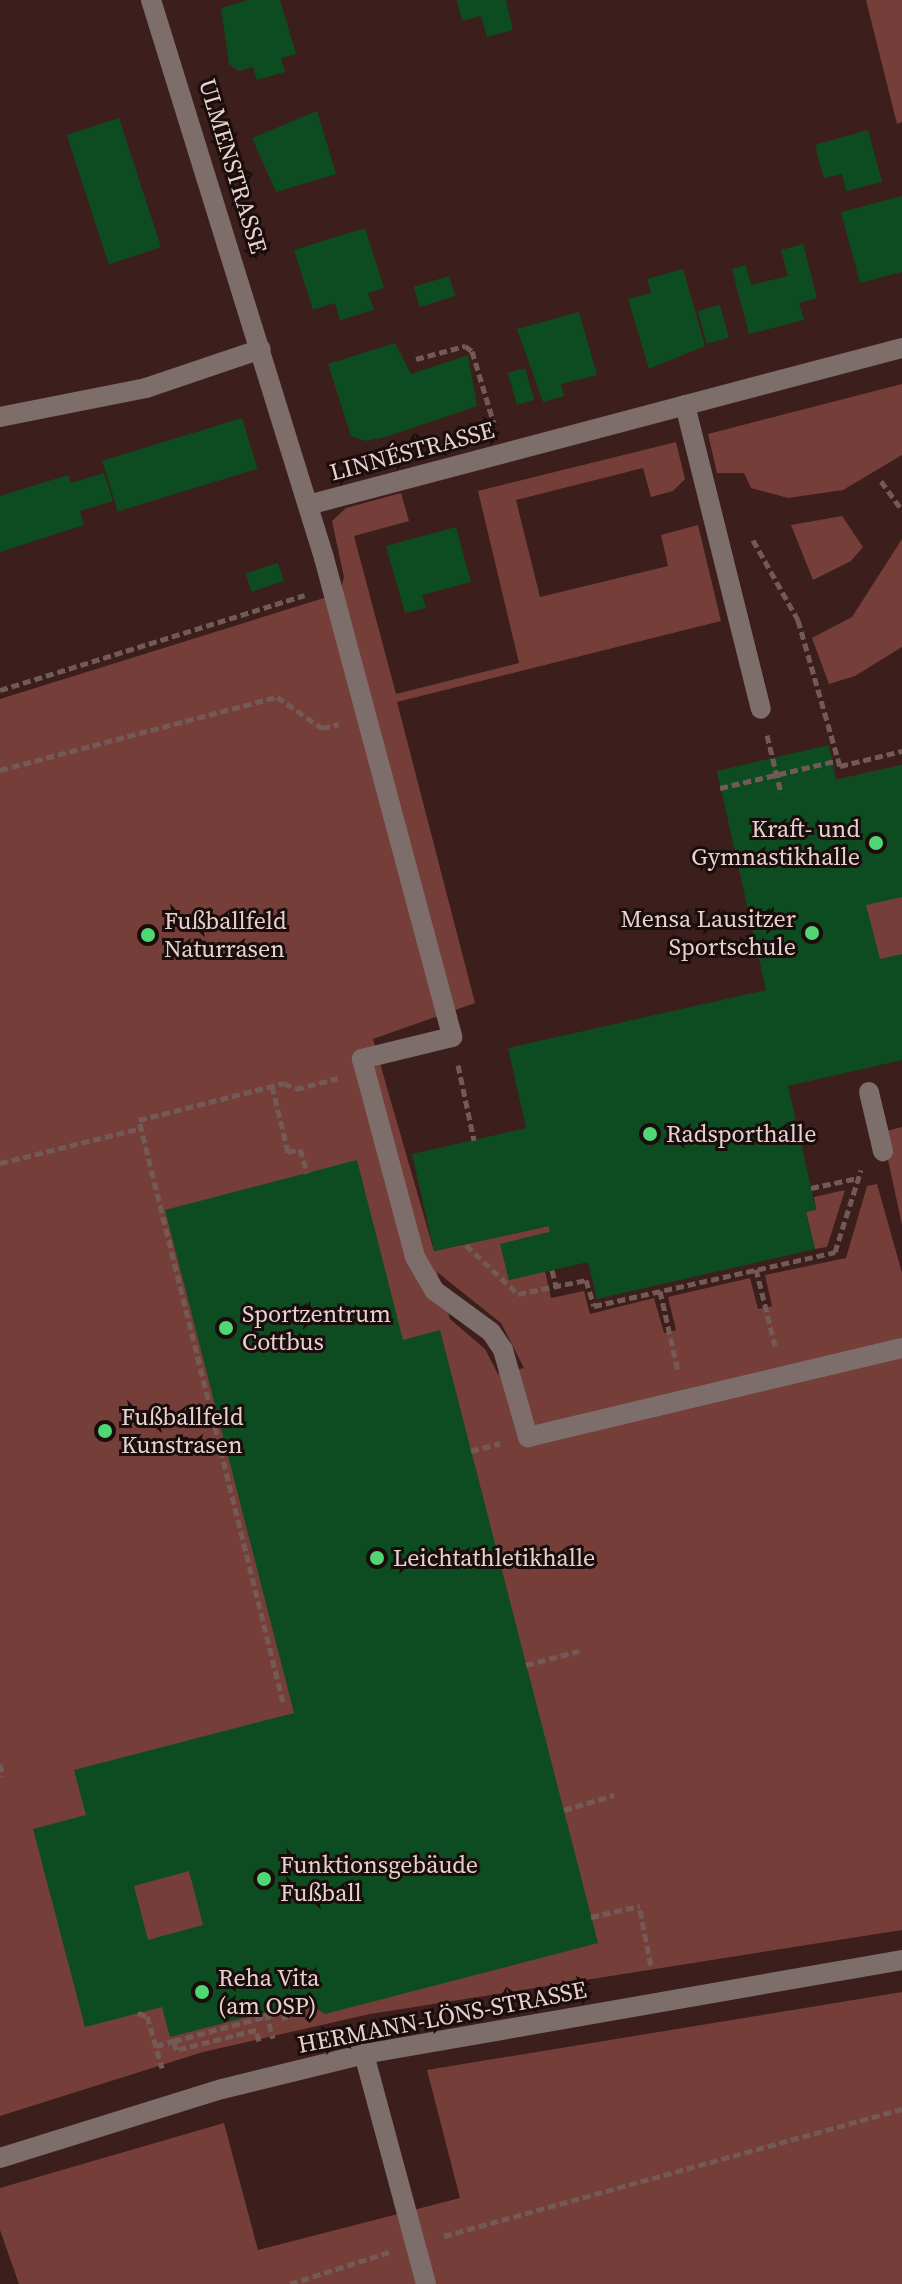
<!DOCTYPE html>
<meta charset="utf-8">
<style>
body{margin:0}
#map{position:relative;width:902px;height:2284px;overflow:hidden;background:#3c1f1c;font-family:"Source Serif 4",serif}
div>[style]{position:absolute}
.green>*{inset:0;background:#753e38}
.building>*{inset:0;background:#0d4c21;transform-origin:0 0}
.path>*{height:5px;margin-top:-2.5px;transform-origin:0;background:repeating-linear-gradient(90deg,#745a57 0 8px,transparent 0 12px)}
.minor>*{height:20px;margin:-10px;padding:0 10px;transform-origin:10px;border-radius:10px;background:#7d6d6b}
.dots>*{width:22px;height:22px;translate:-50% -50%;box-sizing:border-box;border:4px solid #1a0d0c;border-radius:50%}
span{translate:-50% -50%;white-space:nowrap;text-align:center;line-height:1.15;-webkit-text-stroke:6px #1a0d0c;paint-order:stroke}
.street-label{font-size:24px;color:#e6d2cf}
.poi-label{font-size:24px;color:#e6d2cf}
.right{translate:-100% -50%;text-align:right}
.left{translate:0 -50%;text-align:left}
</style>
<div id="map">
<div class="green">
<div style="clip-path:polygon(866px 0,902px 0,902px 122px,897px 124px)"></div>
<div style="clip-path:polygon(902px 384px,902px 455px,843px 490px,788px 498px,751px 488px,744px 473px,717px 473px,708px 434px)"></div>
<div style="clip-path:polygon(evenodd,676px 442px,685px 479px,673px 491px,651px 497px,643px 468px,516px 500px,540px 597px,668px 566px,661px 535px,698px 525px,721px 621px,397px 702px,475px 1003px,373px 1039px,434px 1251px,549px 1226px,550px 1232px,501px 1244px,509px 1280px,545px 1271px,551px 1298px,584px 1291px,590px 1314px,654px 1298px,664px 1333px,676px 1330px,668px 1297px,750px 1278px,758px 1309px,772px 1306px,765px 1275px,846px 1258px,867px 1186px,877px 1184px,902px 1273px,902px 1930px,370px 2014px,203px 2052px,0 2116px,0 699px,340px 593px,344px 577px,332px 521px,346px 508px,401px 493px,409px 521px,354px 536px,396px 694px,519px 663px,478px 491px,676px 442px,437px 1272px,501px 1323px,524px 1368px,498px 1374px,485px 1349px,450px 1319px,437px 1272px)"></div>
<div style="clip-path:polygon(842px 516px,863px 547px,851px 561px,813px 580px,791px 525px)"></div>
<div style="clip-path:polygon(902px 539px,902px 647px,855px 676px,829px 684px,812px 638px,852px 617px)"></div>
<div style="clip-path:polygon(902px 765px,902px 956px,878px 961px,836px 780px)"></div>
<div style="clip-path:polygon(902px 1127px,902px 1225px,882px 1132px)"></div>
<div style="clip-path:polygon(845px 1190px,827px 1247px,815px 1249px,806px 1212px,816px 1209px,814px 1197px)"></div>
<div style="clip-path:polygon(902px 1992px,902px 2284px,19px 2284px,0 2230px,0 2188px,224px 2123px,258px 2250px,460px 2198px,427px 2070px)"></div>
</div>
<div class="building">
<div style="clip-path:polygon(248px 0,280px 0,296px 54px,281px 58px,285px 72px,257px 80px,253px 67px,239px 71px,229px 64px,221px 8px)"></div>
<div style="clip-path:polygon(457px 0,506px 0,513px 30px,487px 37px,481px 16px,462px 21px)"></div>
<div style="clip-path:polygon(317px 111px,336px 174px,276px 192px,252px 138px)"></div>
<div style="left:119px;top:118px;width:136px;height:55px;rotate:72deg"></div>
<div style="clip-path:polygon(868px 130px,882px 182px,846px 191px,842px 174px,824px 178px,815px 145px)"></div>
<div style="clip-path:polygon(902px 196px,902px 272px,860px 283px,841px 212px)"></div>
<div style="clip-path:polygon(365px 228px,384px 288px,368px 293px,374px 310px,340px 320px,335px 303px,313px 310px,294px 250px)"></div>
<div style="clip-path:polygon(803px 244px,817px 298px,799px 303px,804px 320px,749px 334px,732px 269px,746px 265px,751px 285px,788px 276px,781px 250px)"></div>
<div style="clip-path:polygon(683px 269px,705px 346px,649px 369px,628px 299px,651px 293px,647px 279px)"></div>
<div style="left:449px;top:276px;width:21px;height:37px;rotate:73deg"></div>
<div style="left:720px;top:305px;width:34px;height:23px;rotate:75deg"></div>
<div style="clip-path:polygon(579px 312px,597px 375px,561px 384px,564px 396px,543px 402px,517px 329px)"></div>
<div style="clip-path:polygon(395px 343px,411px 374px,468px 355px,477px 406px,389px 436px,366px 441px,351px 436px,328px 364px)"></div>
<div style="left:525px;top:368px;width:33px;height:18px;rotate:74deg"></div>
<div style="left:242px;top:418px;width:53px;height:146px;rotate:73deg"></div>
<div style="clip-path:polygon(104px 473px,113px 501px,80px 511px,84px 525px,0 552px,0 496px,68px 475px,71px 483px)"></div>
<div style="clip-path:polygon(456px 527px,471px 582px,422px 595px,426px 608px,405px 613px,386px 546px)"></div>
<div style="left:278px;top:563px;width:19px;height:34px;rotate:72deg"></div>
<div style="clip-path:polygon(829px 745px,836px 780px,902px 765px,902px 897px,866px 905px,880px 959px,902px 954px,902px 1060px,788px 1086px,816px 1210px,806px 1212px,815px 1249px,597px 1299px,588px 1262px,509px 1280px,500px 1244px,550px 1232px,549px 1226px,434px 1251px,412px 1154px,526px 1128px,508px 1048px,766px 990px,717px 771px)"></div>
<div style="clip-path:polygon(evenodd,357px 1160px,403px 1340px,440px 1330px,598px 1943px,325px 2014px,306px 2002px,170px 2037px,162px 2007px,85px 2027px,33px 1829px,86px 1815px,74px 1770px,294px 1713px,165px 1210px,357px 1160px,189px 1871px,203px 1925px,148px 1940px,134px 1886px,189px 1871px)"></div>
</div>
<div class="path">
<div style="left:416px;top:359px;width:51px;rotate:-14.9deg"></div>
<div style="left:465px;top:346px;width:9px;rotate:36deg"></div>
<div style="left:472px;top:351px;width:76px;rotate:73.2deg"></div>
<div style="left:881px;top:481px;width:36px;rotate:54deg"></div>
<div style="left:753px;top:540px;width:92px;rotate:60.6deg"></div>
<div style="left:798px;top:620px;width:152px;rotate:74deg"></div>
<div style="left:840px;top:766px;width:64px;rotate:-13.6deg"></div>
<div style="left:0;top:690px;width:319px;rotate:-17.3deg"></div>
<div style="left:767px;top:735px;width:60px;rotate:76.4deg"></div>
<div style="left:0;top:770px;width:286px;rotate:-14.8deg"></div>
<div style="left:277px;top:697px;width:55px;rotate:34.6deg"></div>
<div style="left:322px;top:728px;width:17px;rotate:-13deg"></div>
<div style="left:720px;top:788px;width:122px;rotate:-13.2deg"></div>
<div style="left:458px;top:1065px;width:77px;rotate:78deg"></div>
<div style="left:272px;top:1086px;width:68px;rotate:76.4deg"></div>
<div style="left:288px;top:1152px;width:12px;rotate:-14deg"></div>
<div style="left:300px;top:1149px;width:25px;rotate:74deg"></div>
<div style="left:0;top:1163px;width:145px;rotate:-13.9deg"></div>
<div style="left:811px;top:1188px;width:48px;rotate:-12deg"></div>
<div style="left:466px;top:1245px;width:71px;rotate:43.3deg"></div>
<div style="left:518px;top:1294px;width:69px;rotate:-11.6deg"></div>
<div style="left:586px;top:1280px;width:27px;rotate:73deg"></div>
<div style="left:594px;top:1306px;width:247px;rotate:-12.6deg"></div>
<div style="left:835px;top:1252px;width:86px;rotate:-72.4deg"></div>
<div style="left:756px;top:1269px;width:79px;rotate:76.1deg"></div>
<div style="left:552px;top:1270px;width:16px;rotate:76deg"></div>
<div style="left:660px;top:1291px;width:82px;rotate:77.3deg"></div>
<div style="left:471px;top:1451px;width:30px;rotate:-15deg"></div>
<div style="left:526px;top:1665px;width:55px;rotate:-14.8deg"></div>
<div style="left:283px;top:1702px;width:600px;rotate:-103.9deg"></div>
<div style="left:139px;top:1120px;width:150px;rotate:-14.3deg"></div>
<div style="left:284px;top:1083px;width:13px;rotate:27deg"></div>
<div style="left:296px;top:1089px;width:43px;rotate:-14.7deg"></div>
<div style="left:0;top:1764px;width:13px;rotate:77deg"></div>
<div style="left:564px;top:1810px;width:52px;rotate:-16.7deg"></div>
<div style="left:640px;top:1910px;width:57px;rotate:78.9deg"></div>
<div style="left:591px;top:1917px;width:50px;rotate:-12.7deg"></div>
<div style="left:266px;top:2012px;width:27px;rotate:75deg"></div>
<div style="left:138px;top:2013px;width:9px;rotate:18deg"></div>
<div style="left:147px;top:2016px;width:54px;rotate:73.9deg"></div>
<div style="left:259px;top:2041px;width:11px;rotate:-105deg"></div>
<div style="left:256px;top:2030px;width:82px;rotate:166deg"></div>
<div style="left:176px;top:2050px;width:9px;rotate:-103deg"></div>
<div style="left:174px;top:2041px;width:113px;rotate:-14.9deg"></div>
<div style="left:283px;top:2012px;width:11px;rotate:75deg"></div>
<div style="left:156px;top:2046px;width:19px;rotate:-16deg"></div>
<div style="left:444px;top:2236px;width:475px;rotate:-15.5deg"></div>
<div style="left:290px;top:2284px;width:104px;rotate:-17.9deg"></div>
</div>
<div class="minor">
<div style="left:151px;top:0;width:584px;rotate:72.77deg"></div>
<div style="left:324px;top:558px;width:496px;rotate:75deg"></div>
<div style="left:452px;top:1037px;width:93px;rotate:166.3deg"></div>
<div style="left:362px;top:1059px;width:205px;rotate:75deg"></div>
<div style="left:415px;top:1257px;width:39px;rotate:60deg"></div>
<div style="left:435px;top:1291px;width:69px;rotate:36.2deg"></div>
<div style="left:491px;top:1332px;width:22px;rotate:56deg"></div>
<div style="left:503px;top:1350px;width:91px;rotate:74deg"></div>
<div style="left:528px;top:1437px;width:384px;rotate:-13.4deg"></div>
<div style="left:685px;top:405px;width:313px;rotate:76deg"></div>
<div style="left:0;top:417px;width:149px;rotate:-11.2deg"></div>
<div style="left:146px;top:388px;width:121px;rotate:-18.7deg"></div>
<div style="left:308px;top:505px;width:614px;rotate:-14.81deg"></div>
<div style="left:869px;top:1092px;width:61px;rotate:76.7deg"></div>
<div style="left:364px;top:2054px;width:238px;rotate:74.9deg"></div>
<div style="left:0;top:2158px;width:232px;rotate:-17.3deg"></div>
<div style="left:222px;top:2089px;width:146px;rotate:-13.8deg"></div>
<div style="left:364px;top:2054px;width:546px;rotate:-9.91deg"></div>
</div>
<div class="dots">
<div style="left:876px;top:843px;background:#50d674"></div>
<div style="left:812px;top:933px;background:#50d674"></div>
<div style="left:148px;top:935px;background:#50d674"></div>
<div style="left:650px;top:1134px;background:#50d674"></div>
<div style="left:226px;top:1328px;background:#50d674"></div>
<div style="left:105px;top:1431px;background:#50d674"></div>
<div style="left:377px;top:1558px;background:#50d674"></div>
<div style="left:264px;top:1879px;background:#50d674"></div>
<div style="left:202px;top:1992px;background:#50d674"></div>
</div>
<div class="street-label">
<span style="left:233px;top:166px;rotate:73deg">ULMENSTRASSE</span>
<span style="left:412px;top:451px;rotate:-15deg">LINNÉSTRASSE</span>
<span style="left:442px;top:2017px;rotate:-11deg">HERMANN-LÖNS-STRASSE</span>
</div>
<div class="poi-label">
<span class="right" style="left:860px;top:843px">Kraft- und<br>Gymnastikhalle</span>
<span class="right" style="left:796px;top:933px">Mensa Lausitzer<br>Sportschule</span>
<span class="left" style="left:164px;top:935px">Fußballfeld<br>Naturrasen</span>
<span class="left" style="left:666px;top:1134px">Radsporthalle</span>
<span class="left" style="left:242px;top:1328px">Sportzentrum<br>Cottbus</span>
<span class="left" style="left:121px;top:1431px">Fußballfeld<br>Kunstrasen</span>
<span class="left" style="left:393px;top:1558px">Leichtathletikhalle</span>
<span class="left" style="left:280px;top:1879px">Funktionsgebäude<br>Fußball</span>
<span class="left" style="left:218px;top:1992px">Reha Vita<br>(am OSP)</span>
</div>
</div>
